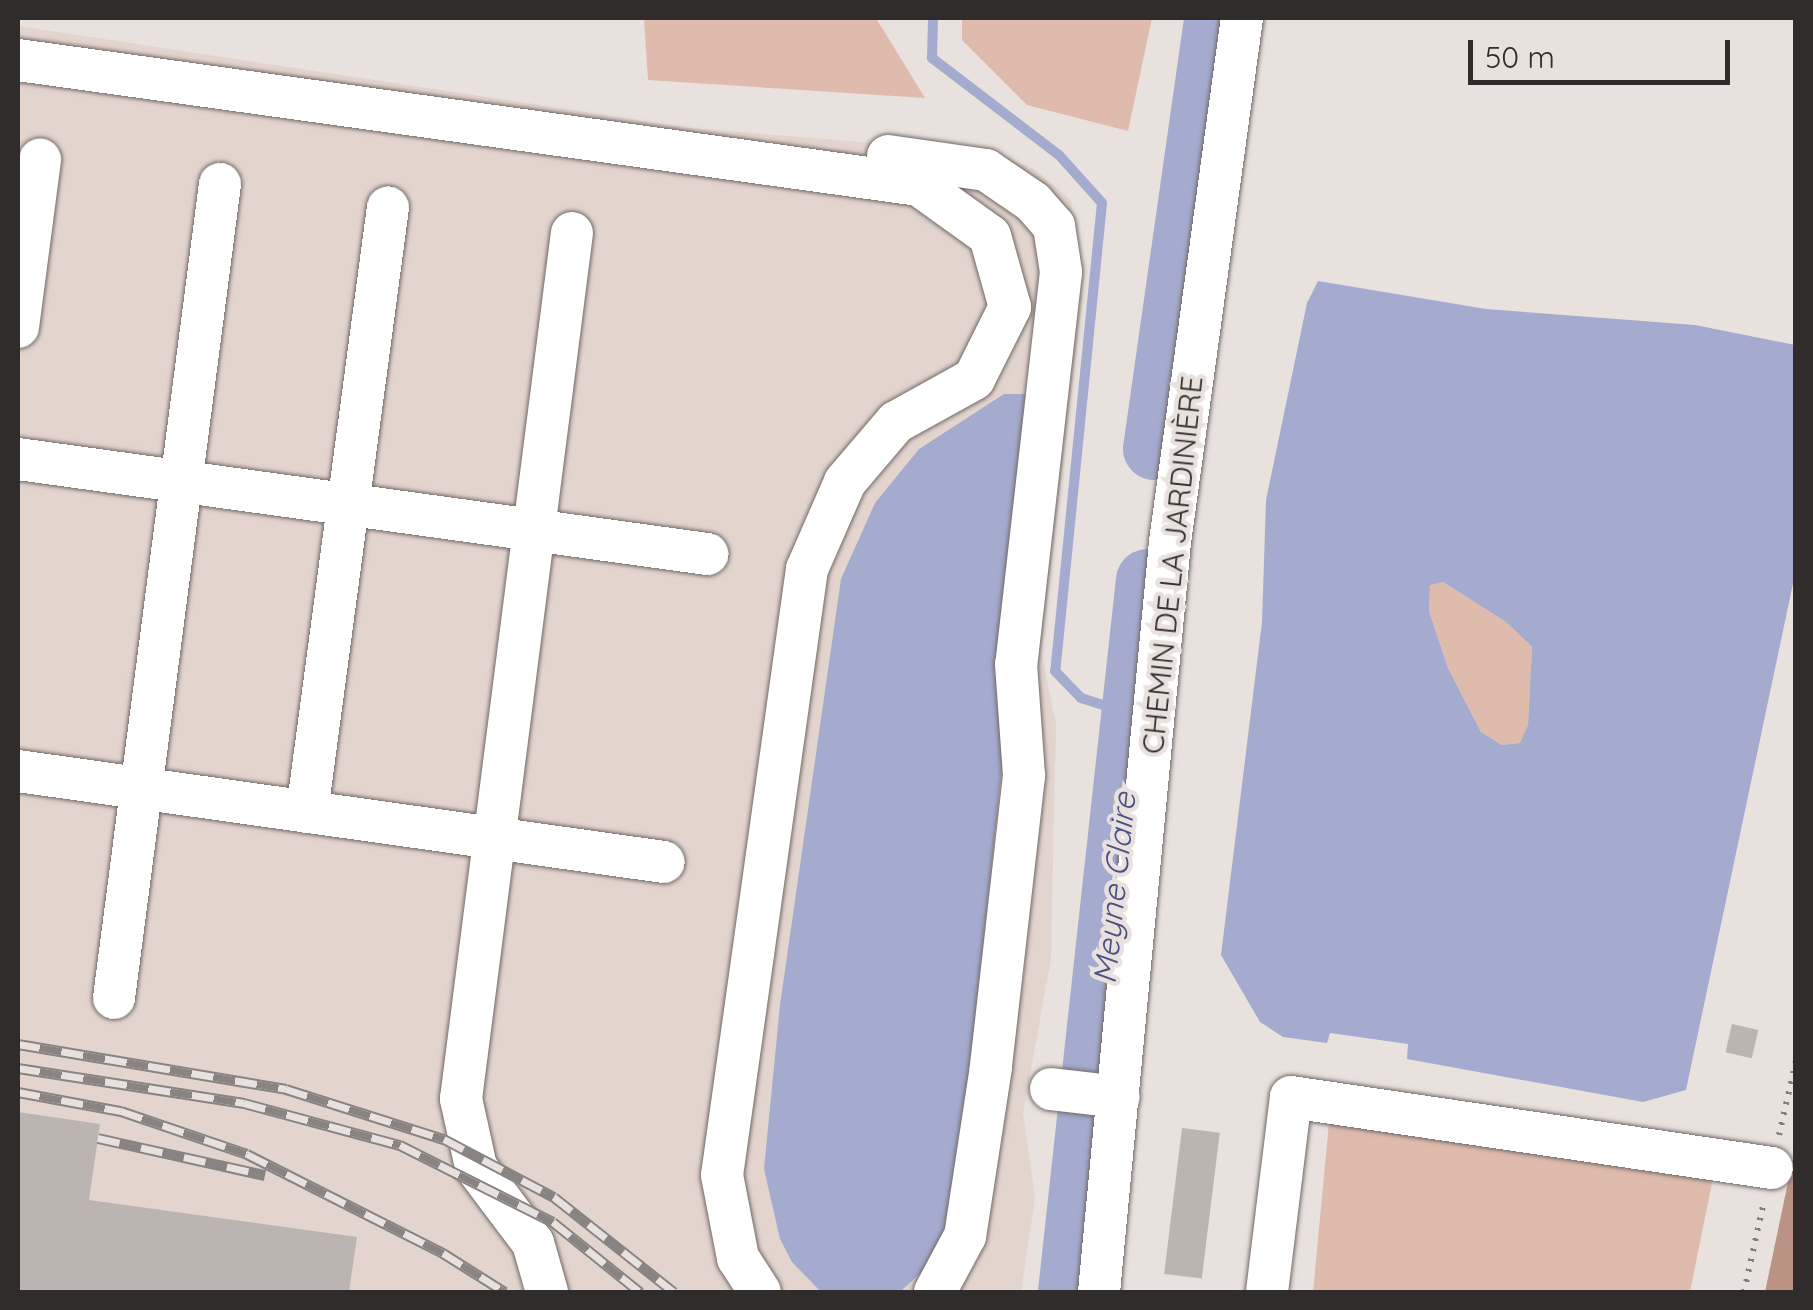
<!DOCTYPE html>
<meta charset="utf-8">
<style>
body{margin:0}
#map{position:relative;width:1813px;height:1310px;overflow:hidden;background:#e9e1de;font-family:Quicksand,sans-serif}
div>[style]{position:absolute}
.built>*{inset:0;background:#e4d4ce}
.green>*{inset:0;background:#dfbbad}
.forest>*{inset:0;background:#bb9384}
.water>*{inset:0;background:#a4abcf}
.stream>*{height:10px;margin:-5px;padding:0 5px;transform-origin:5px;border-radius:5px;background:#a4abcf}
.river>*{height:62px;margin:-31px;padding:0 31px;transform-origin:31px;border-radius:31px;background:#a4abcf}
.building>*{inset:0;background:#bcb4b1;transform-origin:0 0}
.path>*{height:6px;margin-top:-3px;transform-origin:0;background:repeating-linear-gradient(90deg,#847f7d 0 2.5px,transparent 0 10.5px)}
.roads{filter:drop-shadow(0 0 2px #706966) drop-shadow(0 0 2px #706966)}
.minor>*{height:42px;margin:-21px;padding:0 21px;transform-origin:21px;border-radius:21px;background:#fff}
.rail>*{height:11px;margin-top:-5.5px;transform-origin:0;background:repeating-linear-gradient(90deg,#e9e1de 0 22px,#898482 0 44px);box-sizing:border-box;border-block:2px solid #898482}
span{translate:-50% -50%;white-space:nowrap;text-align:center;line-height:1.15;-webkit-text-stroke:9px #e9e1de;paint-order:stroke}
.street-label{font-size:30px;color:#2f2c2b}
.water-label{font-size:32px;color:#4a5082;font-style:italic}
.frame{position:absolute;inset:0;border:20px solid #2f2c2b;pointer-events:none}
.scale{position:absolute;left:1468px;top:40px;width:262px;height:45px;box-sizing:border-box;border:5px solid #2f2c2b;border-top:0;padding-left:12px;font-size:30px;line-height:35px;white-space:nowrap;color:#2f2c2b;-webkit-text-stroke:8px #e9e1de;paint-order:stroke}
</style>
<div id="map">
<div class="built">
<div style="clip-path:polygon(18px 26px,691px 128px,994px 153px,1034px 169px,1071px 200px,1082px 302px,1041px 650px,1056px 724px,1051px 959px,1023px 1113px,1035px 1198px,1021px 1292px,18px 1292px)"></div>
</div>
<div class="green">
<div style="clip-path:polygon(644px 18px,876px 18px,925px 98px,648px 80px)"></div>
<div style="clip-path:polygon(962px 18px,1152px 18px,1128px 131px,1027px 105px,962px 40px)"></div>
<div style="clip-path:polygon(1443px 582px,1506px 622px,1532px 647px,1528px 725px,1521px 743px,1502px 745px,1481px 732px,1448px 668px,1429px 611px,1430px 584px)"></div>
<div style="clip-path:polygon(1330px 1112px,1682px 1162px,1712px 1183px,1690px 1292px,1313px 1292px)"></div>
</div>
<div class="forest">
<div style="clip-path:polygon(1795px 1149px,1795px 1292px,1765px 1292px)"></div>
</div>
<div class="water">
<div style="clip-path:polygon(evenodd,1318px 281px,1486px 309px,1695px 325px,1795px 345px,1795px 574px,1686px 1090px,1643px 1102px,1407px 1059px,1408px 1044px,1330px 1033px,1327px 1043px,1283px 1037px,1260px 1022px,1221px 955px,1262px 622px,1266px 500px,1307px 303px,1318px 281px,1443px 582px,1506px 622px,1532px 647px,1528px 725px,1520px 743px,1502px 745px,1481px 732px,1448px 668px,1429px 611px,1430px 585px,1443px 582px)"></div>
<div style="clip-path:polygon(1004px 394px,1030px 394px,995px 667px,1004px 747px,964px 1133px,942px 1253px,900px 1292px,821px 1292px,792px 1262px,780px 1239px,764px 1169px,780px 1005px,841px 579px,875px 503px,919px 449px)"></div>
</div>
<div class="stream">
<div style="left:933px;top:18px;width:40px;rotate:91.4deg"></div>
<div style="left:932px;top:58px;width:160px;rotate:37.4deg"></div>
<div style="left:1059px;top:155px;width:64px;rotate:48.1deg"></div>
<div style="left:1102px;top:203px;width:470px;rotate:95.7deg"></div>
<div style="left:1055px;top:671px;width:37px;rotate:46deg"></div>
<div style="left:1081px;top:698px;width:52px;rotate:17.7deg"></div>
</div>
<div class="river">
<div style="left:1154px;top:449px;width:435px;rotate:-81.9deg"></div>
<div style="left:1069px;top:1292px;width:716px;rotate:-83.75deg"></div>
</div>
<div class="building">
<div style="left:1732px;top:1024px;width:27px;height:29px;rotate:13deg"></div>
<div style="clip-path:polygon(18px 1112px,100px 1124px,89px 1200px,357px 1237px,349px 1292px,18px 1292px)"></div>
<div style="left:1182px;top:1128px;width:38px;height:147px;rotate:7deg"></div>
</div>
<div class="path">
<div style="left:1779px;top:1135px;width:76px;rotate:-77.1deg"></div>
<div style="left:1744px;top:1292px;width:93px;rotate:-77.6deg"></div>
</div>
<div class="roads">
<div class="minor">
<div style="left:18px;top:60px;width:910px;rotate:7.9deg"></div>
<div style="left:919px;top:185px;width:87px;rotate:35.7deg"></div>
<div style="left:990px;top:236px;width:74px;rotate:74.3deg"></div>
<div style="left:1010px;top:307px;width:80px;rotate:116.6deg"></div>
<div style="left:974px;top:379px;width:89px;rotate:151.1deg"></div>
<div style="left:896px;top:422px;width:79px;rotate:130.4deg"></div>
<div style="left:845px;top:482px;width:95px;rotate:113.6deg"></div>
<div style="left:807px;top:569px;width:612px;rotate:97.98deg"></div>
<div style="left:722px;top:1175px;width:85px;rotate:79.1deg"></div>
<div style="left:738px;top:1258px;width:40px;rotate:57.1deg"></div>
<div style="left:888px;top:156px;width:99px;rotate:8.1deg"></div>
<div style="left:986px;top:170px;width:57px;rotate:34.2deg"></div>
<div style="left:1033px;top:202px;width:32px;rotate:49deg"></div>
<div style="left:1054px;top:226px;width:47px;rotate:81.3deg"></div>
<div style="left:1061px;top:272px;width:395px;rotate:96.5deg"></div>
<div style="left:1016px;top:664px;width:112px;rotate:85.9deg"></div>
<div style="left:1024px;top:776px;width:293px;rotate:96.5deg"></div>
<div style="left:991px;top:1067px;width:171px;rotate:98.7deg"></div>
<div style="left:965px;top:1236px;width:64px;rotate:118.2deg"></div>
<div style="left:18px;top:327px;width:169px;rotate:-82.5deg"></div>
<div style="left:18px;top:459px;width:696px;rotate:7.85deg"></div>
<div style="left:18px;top:771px;width:652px;rotate:8.02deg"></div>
<div style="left:307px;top:812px;width:610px;rotate:-82.37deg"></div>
<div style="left:114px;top:998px;width:821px;rotate:-82.58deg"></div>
<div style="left:1051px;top:1089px;width:68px;rotate:6.7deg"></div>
<div style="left:547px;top:1292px;width:51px;rotate:-105.9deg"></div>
<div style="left:533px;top:1243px;width:95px;rotate:-126.9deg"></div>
<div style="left:476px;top:1167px;width:70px;rotate:-102.4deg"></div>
<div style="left:461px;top:1099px;width:873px;rotate:-82.7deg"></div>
<div style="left:1099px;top:1292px;width:753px;rotate:-84.59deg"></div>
<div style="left:1170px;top:542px;width:529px;rotate:-82.18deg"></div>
<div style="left:1267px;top:1292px;width:196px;rotate:-83deg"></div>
<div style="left:1291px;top:1097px;width:486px;rotate:8.4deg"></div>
</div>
</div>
<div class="rail">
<div style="left:18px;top:1044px;width:272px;rotate:9.5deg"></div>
<div style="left:286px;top:1089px;width:166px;rotate:17.6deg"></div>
<div style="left:444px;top:1139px;width:124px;rotate:27.8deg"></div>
<div style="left:554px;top:1197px;width:153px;rotate:38.4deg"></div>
<div style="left:18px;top:1068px;width:229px;rotate:8.8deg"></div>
<div style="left:244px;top:1103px;width:162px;rotate:15.1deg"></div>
<div style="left:400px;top:1145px;width:171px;rotate:26.7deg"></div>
<div style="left:553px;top:1222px;width:112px;rotate:38.8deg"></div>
<div style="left:18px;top:1092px;width:105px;rotate:10.5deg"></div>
<div style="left:121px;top:1111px;width:133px;rotate:18.8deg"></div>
<div style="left:247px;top:1154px;width:220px;rotate:26.8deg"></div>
<div style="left:443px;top:1253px;width:73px;rotate:32.2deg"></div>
<div style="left:98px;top:1138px;width:171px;rotate:12.5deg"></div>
</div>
<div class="street-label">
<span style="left:1172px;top:565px;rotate:-84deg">CHEMIN DE LA JARDINIÈRE</span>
</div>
<div class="water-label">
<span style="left:1114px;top:888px;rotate:-84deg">Meyne Claire</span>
</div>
<div class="frame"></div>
<div class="scale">50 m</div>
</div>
